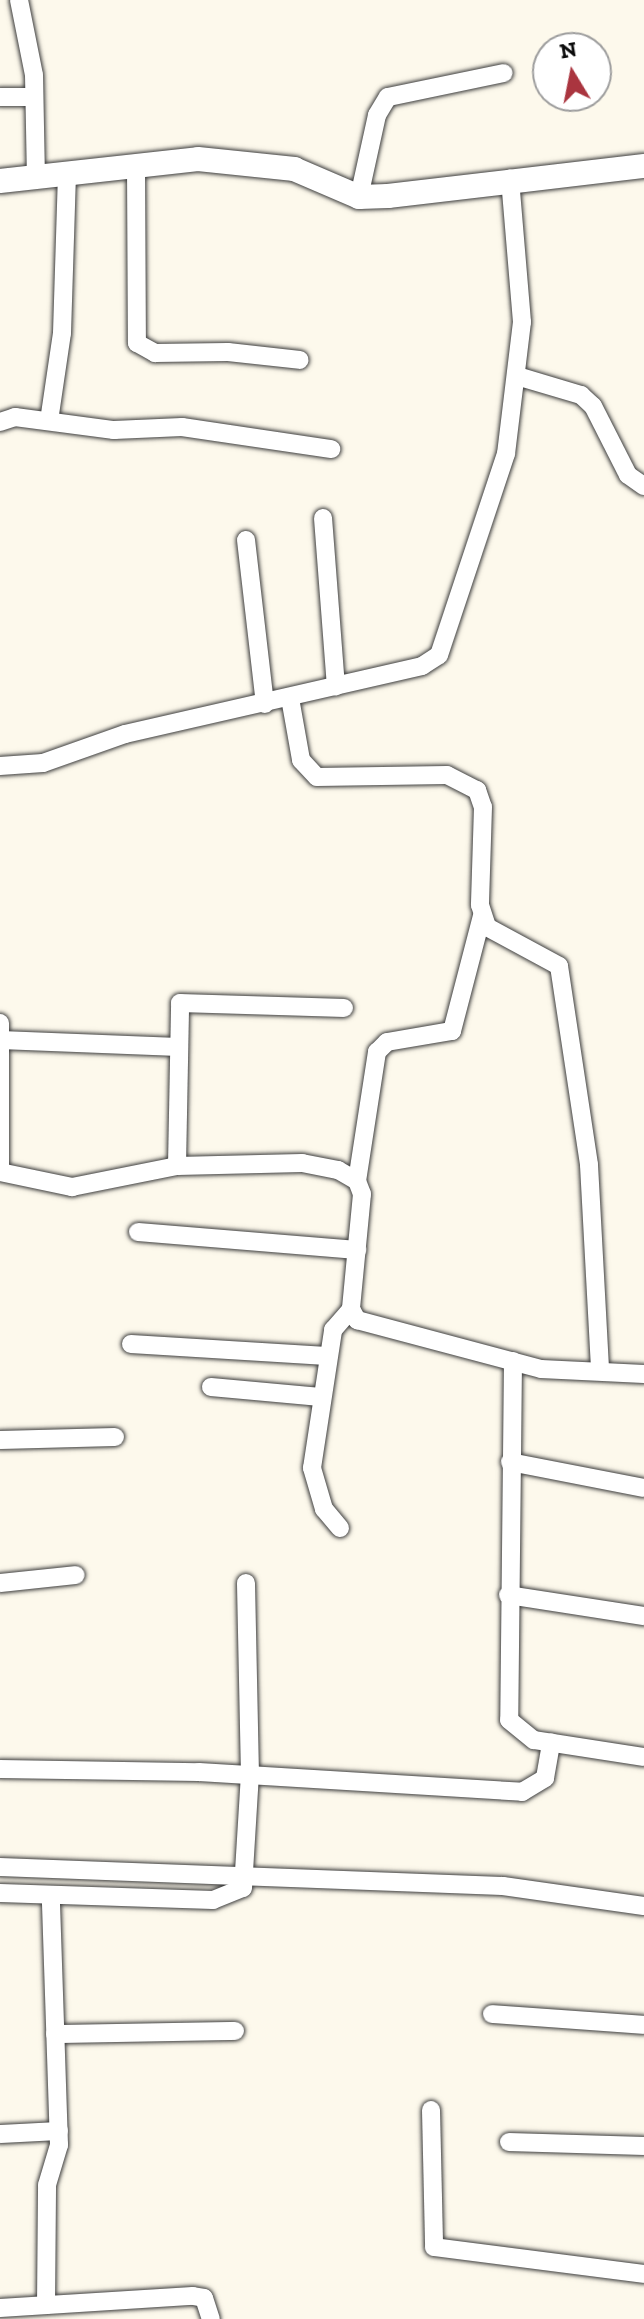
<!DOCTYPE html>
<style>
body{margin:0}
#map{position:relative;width:644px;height:2319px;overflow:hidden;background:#fdf9ec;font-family:"Zilla Slab",serif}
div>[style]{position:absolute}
.roads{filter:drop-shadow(0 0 2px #3e3e3e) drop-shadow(0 0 2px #3e3e3e)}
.minor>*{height:18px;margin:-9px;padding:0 9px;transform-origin:9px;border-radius:9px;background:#fff}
.tertiary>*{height:24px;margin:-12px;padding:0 12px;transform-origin:12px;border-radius:12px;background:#fff}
span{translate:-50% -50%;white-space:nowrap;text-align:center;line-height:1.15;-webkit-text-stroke:8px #fff;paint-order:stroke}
.north{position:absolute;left:532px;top:32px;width:80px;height:80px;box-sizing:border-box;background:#fff;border:2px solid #9d9d9d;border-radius:50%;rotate:350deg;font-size:22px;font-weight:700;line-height:32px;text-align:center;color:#0b0b0b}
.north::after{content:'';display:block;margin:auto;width:28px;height:36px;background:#aa353f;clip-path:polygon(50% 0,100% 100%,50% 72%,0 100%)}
</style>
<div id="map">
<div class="roads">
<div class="minor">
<div style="left:19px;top:0;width:76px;rotate:78.7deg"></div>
<div style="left:34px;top:75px;width:102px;rotate:88.9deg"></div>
<div style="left:0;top:97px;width:34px"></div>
<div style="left:136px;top:166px;width:177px;rotate:89.7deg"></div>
<div style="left:137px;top:343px;width:21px;rotate:29deg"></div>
<div style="left:155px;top:353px;width:73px;rotate:-0.8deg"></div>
<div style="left:228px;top:352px;width:72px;rotate:6.3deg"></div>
<div style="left:359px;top:197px;width:84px;rotate:-77.6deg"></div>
<div style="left:377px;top:115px;width:21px;rotate:-59deg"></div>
<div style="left:388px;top:97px;width:118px;rotate:-11.7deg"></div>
<div style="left:517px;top:376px;width:67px;rotate:16.5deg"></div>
<div style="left:581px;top:395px;width:16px;rotate:43deg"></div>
<div style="left:593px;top:406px;width:77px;rotate:63.1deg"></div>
<div style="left:628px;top:475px;width:19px;rotate:35deg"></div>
<div style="left:49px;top:421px;width:89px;rotate:-81.6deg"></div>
<div style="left:62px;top:333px;width:160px;rotate:-88.2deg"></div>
<div style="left:0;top:422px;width:16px;rotate:-18deg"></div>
<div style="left:15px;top:417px;width:100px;rotate:7.5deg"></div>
<div style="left:114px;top:430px;width:68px;rotate:-2.5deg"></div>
<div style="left:182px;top:427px;width:151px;rotate:8.4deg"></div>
<div style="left:323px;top:518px;width:169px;rotate:85.6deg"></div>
<div style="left:246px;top:540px;width:165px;rotate:83.4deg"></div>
<div style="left:290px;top:698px;width:63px;rotate:79.9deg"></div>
<div style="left:301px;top:760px;width:23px;rotate:47deg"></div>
<div style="left:317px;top:777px;width:130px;rotate:-0.9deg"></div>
<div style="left:447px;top:775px;width:34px;rotate:27deg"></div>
<div style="left:477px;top:790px;width:18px;rotate:71deg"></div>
<div style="left:483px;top:807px;width:98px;rotate:91.8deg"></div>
<div style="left:480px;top:905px;width:23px;rotate:72deg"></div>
<div style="left:487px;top:927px;width:82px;rotate:28.4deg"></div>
<div style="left:559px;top:966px;width:201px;rotate:81.4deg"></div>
<div style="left:589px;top:1165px;width:206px;rotate:86.9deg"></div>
<div style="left:0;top:766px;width:43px;rotate:-4deg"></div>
<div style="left:43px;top:763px;width:87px;rotate:-19.5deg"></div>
<div style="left:125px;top:734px;width:305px;rotate:-12.9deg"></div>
<div style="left:422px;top:666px;width:20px;rotate:-33deg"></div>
<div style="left:439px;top:655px;width:212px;rotate:-71.6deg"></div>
<div style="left:506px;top:454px;width:133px;rotate:-83.1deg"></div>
<div style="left:522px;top:322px;width:144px;rotate:-94.8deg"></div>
<div style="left:0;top:1023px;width:142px;rotate:90deg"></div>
<div style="left:3px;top:1040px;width:173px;rotate:2.3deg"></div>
<div style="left:177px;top:1166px;width:163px;rotate:-88.9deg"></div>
<div style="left:180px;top:1003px;width:164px;rotate:1.7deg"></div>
<div style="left:0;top:1172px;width:74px;rotate:11.8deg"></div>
<div style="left:72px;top:1187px;width:107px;rotate:-11.3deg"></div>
<div style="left:177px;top:1166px;width:125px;rotate:-1.4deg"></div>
<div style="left:302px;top:1163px;width:37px;rotate:11deg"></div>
<div style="left:338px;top:1170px;width:22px;rotate:30deg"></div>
<div style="left:357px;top:1181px;width:14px;rotate:69deg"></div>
<div style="left:362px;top:1194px;width:116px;rotate:95.5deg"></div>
<div style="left:351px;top:1309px;width:13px;rotate:61deg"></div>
<div style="left:357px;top:1320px;width:190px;rotate:14.9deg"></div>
<div style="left:541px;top:1369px;width:103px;rotate:2.8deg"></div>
<div style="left:357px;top:1181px;width:131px;rotate:-81.2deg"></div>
<div style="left:377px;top:1052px;width:14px;rotate:-45deg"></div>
<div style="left:387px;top:1042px;width:66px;rotate:-9.6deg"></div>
<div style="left:452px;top:1031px;width:119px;rotate:-75.4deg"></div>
<div style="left:138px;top:1232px;width:220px;rotate:4.7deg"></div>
<div style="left:131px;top:1344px;width:196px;rotate:3.5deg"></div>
<div style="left:513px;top:1361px;width:359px;rotate:90.6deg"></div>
<div style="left:509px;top:1720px;width:32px;rotate:39deg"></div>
<div style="left:534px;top:1740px;width:111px;rotate:8.8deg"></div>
<div style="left:211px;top:1387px;width:110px;rotate:5.2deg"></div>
<div style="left:0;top:1440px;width:115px;rotate:-1.5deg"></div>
<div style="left:510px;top:1462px;width:136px;rotate:11deg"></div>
<div style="left:340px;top:1528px;width:25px;rotate:-130deg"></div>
<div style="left:324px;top:1509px;width:43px;rotate:-106.3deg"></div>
<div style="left:312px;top:1468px;width:140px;rotate:-81.3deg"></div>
<div style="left:333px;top:1330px;width:28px;rotate:-49deg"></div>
<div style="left:0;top:1583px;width:76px;rotate:-6deg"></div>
<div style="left:508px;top:1595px;width:138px;rotate:8.8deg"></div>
<div style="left:0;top:1769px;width:199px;rotate:0.9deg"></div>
<div style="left:199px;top:1772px;width:324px;rotate:3.5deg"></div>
<div style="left:522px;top:1792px;width:27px;rotate:-31deg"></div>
<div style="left:545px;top:1778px;width:36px;rotate:-80deg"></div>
<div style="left:0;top:1867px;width:503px;rotate:2.16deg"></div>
<div style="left:503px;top:1886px;width:142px;rotate:8.1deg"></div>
<div style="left:0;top:1893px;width:213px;rotate:1.9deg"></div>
<div style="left:213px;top:1900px;width:32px;rotate:-22deg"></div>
<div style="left:243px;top:1888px;width:113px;rotate:-86.5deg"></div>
<div style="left:250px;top:1775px;width:192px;rotate:-91.2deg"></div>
<div style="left:492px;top:2014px;width:152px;rotate:4.1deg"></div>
<div style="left:55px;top:2034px;width:180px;rotate:-1deg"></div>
<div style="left:431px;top:2110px;width:137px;rotate:88.7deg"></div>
<div style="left:434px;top:2247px;width:212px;rotate:7.3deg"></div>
<div style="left:0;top:2134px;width:59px;rotate:-2.9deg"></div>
<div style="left:509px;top:2142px;width:135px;rotate:1.7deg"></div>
<div style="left:46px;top:2305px;width:120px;rotate:-89.5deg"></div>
<div style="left:47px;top:2185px;width:42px;rotate:-73.3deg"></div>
<div style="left:59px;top:2145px;width:247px;rotate:-91.9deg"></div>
<div style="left:0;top:2308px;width:193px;rotate:-3.6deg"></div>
<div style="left:193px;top:2296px;width:11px;rotate:10deg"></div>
<div style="left:204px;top:2298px;width:22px;rotate:72deg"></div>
</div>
<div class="tertiary">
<div style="left:0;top:181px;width:199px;rotate:-6.3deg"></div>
<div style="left:198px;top:159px;width:97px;rotate:5.9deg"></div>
<div style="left:294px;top:169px;width:71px;rotate:23.3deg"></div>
<div style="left:359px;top:197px;width:29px;rotate:-2deg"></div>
<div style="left:388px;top:196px;width:258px;rotate:-6.7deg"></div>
</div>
</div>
<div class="north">N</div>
</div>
